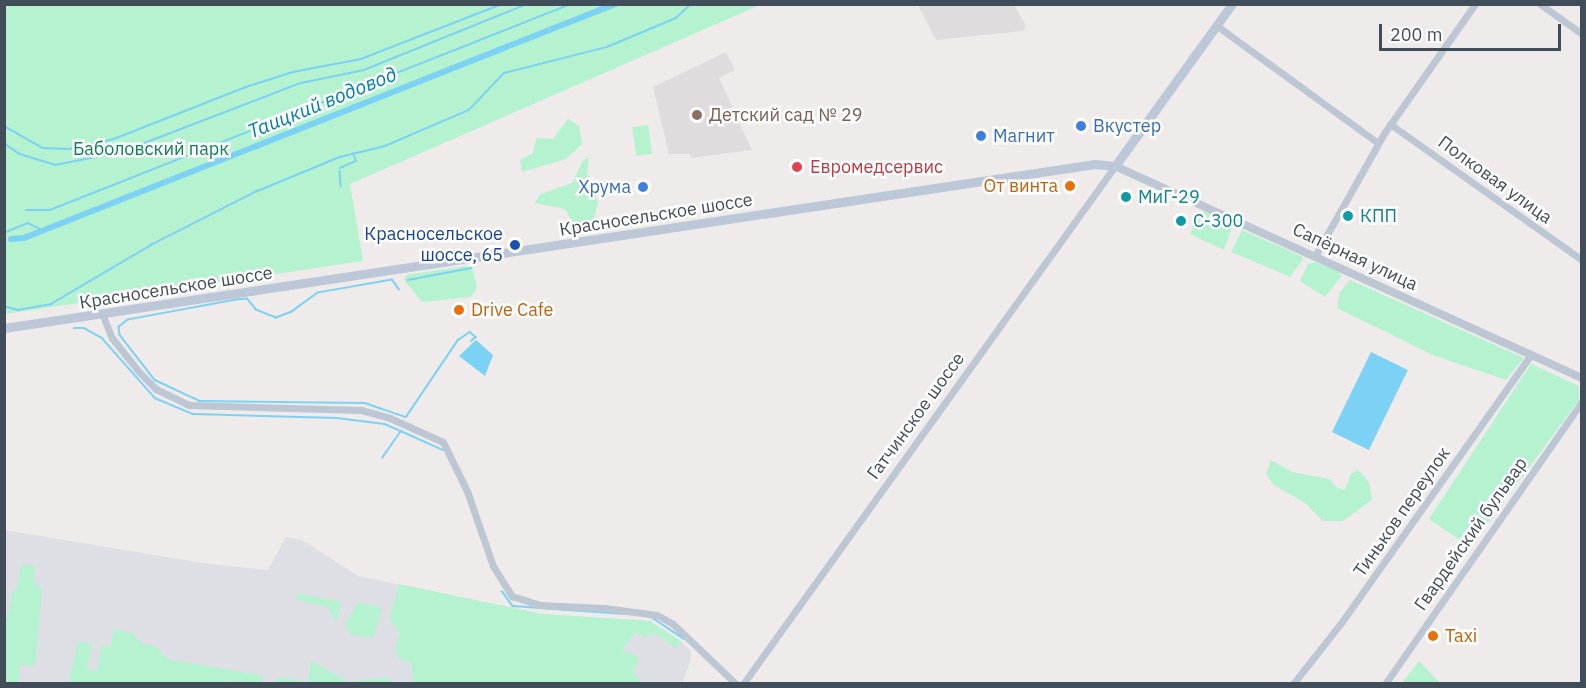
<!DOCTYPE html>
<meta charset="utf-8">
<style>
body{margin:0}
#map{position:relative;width:1586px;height:688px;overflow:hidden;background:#efebeb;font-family:"IBM Plex Sans",sans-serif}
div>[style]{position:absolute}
.education>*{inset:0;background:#e0dcdd}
.airport>*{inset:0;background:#dddfe4}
.green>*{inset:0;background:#b4f2d0;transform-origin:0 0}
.water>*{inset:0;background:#7cd2f4;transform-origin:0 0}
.stream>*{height:1.5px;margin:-0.75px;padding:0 0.75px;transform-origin:0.75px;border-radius:0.75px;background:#7cd2f4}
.canal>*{height:6px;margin:-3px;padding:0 3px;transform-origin:3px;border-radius:3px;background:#7cd2f4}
.minor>*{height:7px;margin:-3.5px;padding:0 3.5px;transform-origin:3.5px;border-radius:3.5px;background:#bdc7d3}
.tertiary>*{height:8px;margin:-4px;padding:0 4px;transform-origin:4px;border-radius:4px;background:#bdc7d3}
.secondary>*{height:9px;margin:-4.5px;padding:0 4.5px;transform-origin:4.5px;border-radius:4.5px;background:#bcc7d7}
.dots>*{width:16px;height:16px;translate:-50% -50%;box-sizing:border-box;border:3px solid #fff;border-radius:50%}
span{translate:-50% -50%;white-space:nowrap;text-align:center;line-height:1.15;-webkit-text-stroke:5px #fff;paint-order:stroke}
.education-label{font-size:18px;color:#785e54}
.left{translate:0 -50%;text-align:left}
.shop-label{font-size:18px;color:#366cbe}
.right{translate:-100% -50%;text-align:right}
.park-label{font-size:18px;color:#0e8150}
.health-label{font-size:18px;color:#be3a42}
.street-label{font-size:18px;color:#424d5a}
.food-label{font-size:18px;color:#c56008}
.culture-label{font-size:18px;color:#0d838f}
.transit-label{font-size:18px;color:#164399}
.water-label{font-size:20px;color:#007eb0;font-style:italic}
.frame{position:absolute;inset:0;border:6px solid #424d5a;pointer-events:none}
.scale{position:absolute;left:1379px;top:24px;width:182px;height:27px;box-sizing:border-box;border:3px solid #424d5a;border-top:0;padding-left:8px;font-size:18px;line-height:21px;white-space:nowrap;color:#424d5a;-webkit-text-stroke:4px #fff;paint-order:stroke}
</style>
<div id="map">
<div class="education">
<div style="clip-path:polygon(918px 5px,1014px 5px,1026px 26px,1023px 31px,936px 40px)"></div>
<div style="clip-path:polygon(726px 52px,735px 70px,719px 78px,752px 150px,691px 158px,690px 154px,669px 154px,653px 87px)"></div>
</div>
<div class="airport">
<div style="clip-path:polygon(4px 530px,202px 563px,268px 570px,286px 537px,302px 540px,358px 576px,542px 614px,650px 621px,682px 642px,691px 651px,691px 659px,682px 684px,5px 683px)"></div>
</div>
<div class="green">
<div style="clip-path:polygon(4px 5px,5px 4px,760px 5px,350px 184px,363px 261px,5px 314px)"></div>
<div style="clip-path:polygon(568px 119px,579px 126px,582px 144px,566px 159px,522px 172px,520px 160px,533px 153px,536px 138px,553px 139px)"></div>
<div style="left:648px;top:125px;width:29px;height:16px;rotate:82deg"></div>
<div style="clip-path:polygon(589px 158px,587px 173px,598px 202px,592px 228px,585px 232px,575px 227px,565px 209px,534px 203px,541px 194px,572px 183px,583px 160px)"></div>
<div style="clip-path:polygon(1204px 211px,1233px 225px,1224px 250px,1190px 234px)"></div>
<div style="clip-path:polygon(1242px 230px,1301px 256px,1303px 259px,1290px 277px,1231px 252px)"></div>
<div style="clip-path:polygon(1315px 262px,1339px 272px,1341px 277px,1325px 297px,1300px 281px,1308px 264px)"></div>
<div style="clip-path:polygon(472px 265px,477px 288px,471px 297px,422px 302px,404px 280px,406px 275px)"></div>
<div style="clip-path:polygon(1350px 280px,1524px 358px,1506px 380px,1435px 356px,1337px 308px,1340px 292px)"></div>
<div style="clip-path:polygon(1531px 364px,1579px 386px,1579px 400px,1470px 547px,1429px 519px)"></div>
<div style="clip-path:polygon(1271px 460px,1292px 472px,1330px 479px,1336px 487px,1345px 490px,1351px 474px,1358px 470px,1369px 482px,1372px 500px,1343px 521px,1323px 521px,1306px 504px,1273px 484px,1266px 474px)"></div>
<div style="clip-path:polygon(21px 564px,35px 566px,34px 582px,42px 589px,35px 666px,20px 665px,18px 683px,5px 683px,5px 619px,8px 616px,12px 592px,17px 589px)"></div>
<div style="clip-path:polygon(399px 584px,542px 614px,650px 621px,682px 642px,676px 648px,655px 633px,645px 637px,635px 633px,622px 650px,638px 657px,638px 664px,632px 670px,640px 680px,638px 683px,413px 683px,411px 663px,399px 658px,395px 647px,400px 634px,389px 619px)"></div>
<div style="clip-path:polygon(297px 593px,341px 602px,336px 623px,328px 607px,297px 600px)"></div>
<div style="clip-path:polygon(358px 602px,382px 608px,373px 638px,350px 634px,345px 625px)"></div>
<div style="clip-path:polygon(114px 629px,132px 633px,143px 644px,156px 646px,167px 659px,265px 676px,262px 676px,261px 684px,231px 683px,227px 679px,226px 684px,54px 683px,69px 682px,78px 641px,92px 644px,87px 669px,97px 671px,101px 646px,110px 647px)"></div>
<div style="clip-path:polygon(311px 661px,349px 682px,388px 677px,394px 683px,276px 682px,277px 677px,308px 682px)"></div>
<div style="clip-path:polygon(1419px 661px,1440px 683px,1402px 683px)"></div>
</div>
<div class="water">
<div style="clip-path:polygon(476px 340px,493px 355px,485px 376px,459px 356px)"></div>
<div style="left:1371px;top:352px;width:41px;height:89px;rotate:26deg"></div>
</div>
<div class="stream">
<div style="left:4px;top:126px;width:45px;rotate:29.4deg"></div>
<div style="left:43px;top:148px;width:26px;rotate:2deg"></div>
<div style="left:69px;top:149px;width:46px;rotate:-12.5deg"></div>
<div style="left:114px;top:139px;width:142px;rotate:-21.5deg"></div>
<div style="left:246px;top:87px;width:49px;rotate:-17.7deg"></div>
<div style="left:293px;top:72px;width:69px;rotate:-10.8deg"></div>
<div style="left:361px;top:59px;width:151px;rotate:-21.3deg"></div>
<div style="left:4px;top:143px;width:19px;rotate:35deg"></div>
<div style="left:20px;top:154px;width:37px;rotate:17deg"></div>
<div style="left:55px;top:165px;width:67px;rotate:-11.1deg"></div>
<div style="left:121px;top:152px;width:193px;rotate:-21deg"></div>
<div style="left:301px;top:83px;width:64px;rotate:-11.7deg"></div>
<div style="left:364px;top:70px;width:176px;rotate:-22deg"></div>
<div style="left:340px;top:168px;width:17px;rotate:-24deg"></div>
<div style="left:356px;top:161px;width:8px;rotate:-113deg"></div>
<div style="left:340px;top:171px;width:15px;rotate:86deg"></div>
<div style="left:26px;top:210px;width:24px"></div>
<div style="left:50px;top:210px;width:560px;rotate:-21.57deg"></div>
<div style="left:4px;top:233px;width:26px;rotate:-23deg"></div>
<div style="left:28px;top:223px;width:16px;rotate:27deg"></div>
<div style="left:408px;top:280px;width:64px;rotate:-10.8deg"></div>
<div style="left:399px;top:290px;width:12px;rotate:-125deg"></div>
<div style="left:392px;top:280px;width:75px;rotate:170deg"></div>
<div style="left:318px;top:293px;width:32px;rotate:144deg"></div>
<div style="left:292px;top:312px;width:17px;rotate:159deg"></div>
<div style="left:276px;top:318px;width:22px;rotate:-158deg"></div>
<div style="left:256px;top:310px;width:14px;rotate:-129deg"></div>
<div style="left:247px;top:299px;width:11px;rotate:175deg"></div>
<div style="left:236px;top:300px;width:110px;rotate:169.5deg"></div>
<div style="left:128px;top:320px;width:11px;rotate:142deg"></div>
<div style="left:119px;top:327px;width:8px;rotate:83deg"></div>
<div style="left:120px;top:335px;width:57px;rotate:52.1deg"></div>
<div style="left:155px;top:380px;width:50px;rotate:25deg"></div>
<div style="left:200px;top:401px;width:165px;rotate:0.7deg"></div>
<div style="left:365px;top:403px;width:43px;rotate:18.9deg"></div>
<div style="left:406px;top:417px;width:93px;rotate:-56deg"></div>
<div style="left:458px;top:340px;width:14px;rotate:-34deg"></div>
<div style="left:470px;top:332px;width:8px;rotate:40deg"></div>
<div style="left:476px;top:337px;width:6px;rotate:135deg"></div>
<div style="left:4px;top:306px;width:15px;rotate:16deg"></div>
<div style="left:18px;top:310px;width:34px;rotate:-10deg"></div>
<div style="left:51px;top:304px;width:116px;rotate:-30.5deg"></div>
<div style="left:151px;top:245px;width:117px;rotate:-27deg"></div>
<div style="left:255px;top:192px;width:92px;rotate:-22.4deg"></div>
<div style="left:340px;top:157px;width:46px;rotate:-13.7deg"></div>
<div style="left:385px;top:146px;width:91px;rotate:-23.2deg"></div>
<div style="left:469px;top:110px;width:51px;rotate:-46.6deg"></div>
<div style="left:504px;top:73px;width:106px;rotate:-14.2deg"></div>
<div style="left:607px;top:47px;width:75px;rotate:-22.8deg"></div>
<div style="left:676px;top:18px;width:21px;rotate:-43deg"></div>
<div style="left:74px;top:328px;width:10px"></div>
<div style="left:84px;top:328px;width:21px;rotate:29deg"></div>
<div style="left:102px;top:338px;width:80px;rotate:48.5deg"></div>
<div style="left:155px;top:398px;width:41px;rotate:22.8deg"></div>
<div style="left:193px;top:414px;width:144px;rotate:1.6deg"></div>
<div style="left:337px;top:418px;width:48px;rotate:7.1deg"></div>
<div style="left:385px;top:424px;width:17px;rotate:24deg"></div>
<div style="left:382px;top:458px;width:33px;rotate:-55deg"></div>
<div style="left:401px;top:431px;width:46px;rotate:24.3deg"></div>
<div style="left:502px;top:591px;width:19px;rotate:54deg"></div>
<div style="left:513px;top:606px;width:112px;rotate:4.1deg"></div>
<div style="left:653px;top:618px;width:37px;rotate:34deg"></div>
</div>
<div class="canal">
<div style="left:11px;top:239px;width:13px;rotate:-4deg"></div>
<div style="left:24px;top:238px;width:636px;rotate:-21.6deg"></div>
</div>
<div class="minor">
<div style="left:1540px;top:4px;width:52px;rotate:35.5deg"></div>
<div style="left:1217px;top:26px;width:199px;rotate:36deg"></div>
<div style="left:1390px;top:124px;width:235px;rotate:35.3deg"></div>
<div style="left:1315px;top:256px;width:142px;rotate:-60.6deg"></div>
<div style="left:1385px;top:132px;width:156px;rotate:-54.9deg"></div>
<div style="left:103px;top:316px;width:24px;rotate:68deg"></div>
<div style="left:112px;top:338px;width:43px;rotate:51.5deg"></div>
<div style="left:139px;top:372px;width:24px;rotate:45deg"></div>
<div style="left:156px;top:389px;width:37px;rotate:26deg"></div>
<div style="left:189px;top:405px;width:172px;rotate:1.7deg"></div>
<div style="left:361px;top:410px;width:30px;rotate:15deg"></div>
<div style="left:390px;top:418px;width:58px;rotate:24.4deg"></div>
<div style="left:443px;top:442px;width:55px;rotate:63.9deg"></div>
<div style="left:467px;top:491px;width:79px;rotate:70.9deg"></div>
<div style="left:493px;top:566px;width:36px;rotate:58deg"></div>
<div style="left:512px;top:596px;width:28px;rotate:18deg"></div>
<div style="left:539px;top:605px;width:66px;rotate:2.6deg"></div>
<div style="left:605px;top:608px;width:52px;rotate:7.7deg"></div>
<div style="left:657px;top:615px;width:18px;rotate:29deg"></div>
<div style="left:673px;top:624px;width:87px;rotate:43.6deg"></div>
<div style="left:743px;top:684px;width:638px;rotate:-54.32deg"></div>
<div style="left:1293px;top:684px;width:78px;rotate:-51.8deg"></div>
<div style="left:1341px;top:623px;width:329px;rotate:-54.7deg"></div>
<div style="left:1385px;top:684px;width:344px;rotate:-55.1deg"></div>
</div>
<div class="tertiary">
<div style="left:1115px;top:166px;width:513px;rotate:24.42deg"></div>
</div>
<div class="secondary">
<div style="left:4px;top:328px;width:1103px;rotate:-8.55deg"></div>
<div style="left:1095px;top:164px;width:20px;rotate:6deg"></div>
<div style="left:1115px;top:166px;width:200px;rotate:-54.2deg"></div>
</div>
<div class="dots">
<div style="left:697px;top:115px;background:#8d6e63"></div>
<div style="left:1081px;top:126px;background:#3f7fe0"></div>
<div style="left:981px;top:136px;background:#3f7fe0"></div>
<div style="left:797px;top:167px;background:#e0444e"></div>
<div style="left:1070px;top:186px;background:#e8710a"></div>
<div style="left:643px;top:187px;background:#3f7fe0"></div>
<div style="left:1126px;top:197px;background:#0f9aa8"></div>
<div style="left:1348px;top:216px;background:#0f9aa8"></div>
<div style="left:1181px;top:221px;background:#0f9aa8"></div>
<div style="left:515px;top:245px;background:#1a4fb4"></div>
<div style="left:459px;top:310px;background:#e8710a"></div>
<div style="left:1433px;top:636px;background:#e8710a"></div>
</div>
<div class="education-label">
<span class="left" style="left:709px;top:115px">Детский сад № 29</span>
</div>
<div class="shop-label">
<span class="left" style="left:1093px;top:126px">Вкустер</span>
<span class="left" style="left:993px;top:136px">Магнит</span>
<span class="right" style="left:631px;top:187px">Хрума</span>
</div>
<div class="park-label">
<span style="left:151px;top:149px">Баболовский парк</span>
</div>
<div class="health-label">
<span class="left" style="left:810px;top:167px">Евромедсервис</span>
</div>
<div class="street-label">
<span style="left:1495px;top:180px;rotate:36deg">Полковая улица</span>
<span style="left:656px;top:215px;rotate:-9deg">Красносельское шоссе</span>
<span style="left:1355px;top:257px;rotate:25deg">Сапёрная улица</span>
<span style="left:176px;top:288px;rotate:-9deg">Красносельское шоссе</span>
<span style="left:916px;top:416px;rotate:-54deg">Гатчинское шоссе</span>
<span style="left:1402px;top:512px;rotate:-55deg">Тиньков переулок</span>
<span style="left:1471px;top:534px;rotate:-55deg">Гвардейский бульвар</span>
</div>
<div class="food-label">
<span class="right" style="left:1058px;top:186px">От винта</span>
<span class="left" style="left:471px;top:310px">Drive Cafe</span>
<span class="left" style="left:1445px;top:636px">Taxi</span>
</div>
<div class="culture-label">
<span class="left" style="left:1138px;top:197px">МиГ-29</span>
<span class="left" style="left:1360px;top:216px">КПП</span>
<span class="left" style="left:1193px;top:221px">С-300</span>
</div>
<div class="transit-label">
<span class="right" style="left:503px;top:245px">Красносельское<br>шоссе, 65</span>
</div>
<div class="water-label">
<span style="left:322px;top:102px;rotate:-22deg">Таицкий водовод</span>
</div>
<div class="frame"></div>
<div class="scale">200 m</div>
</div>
